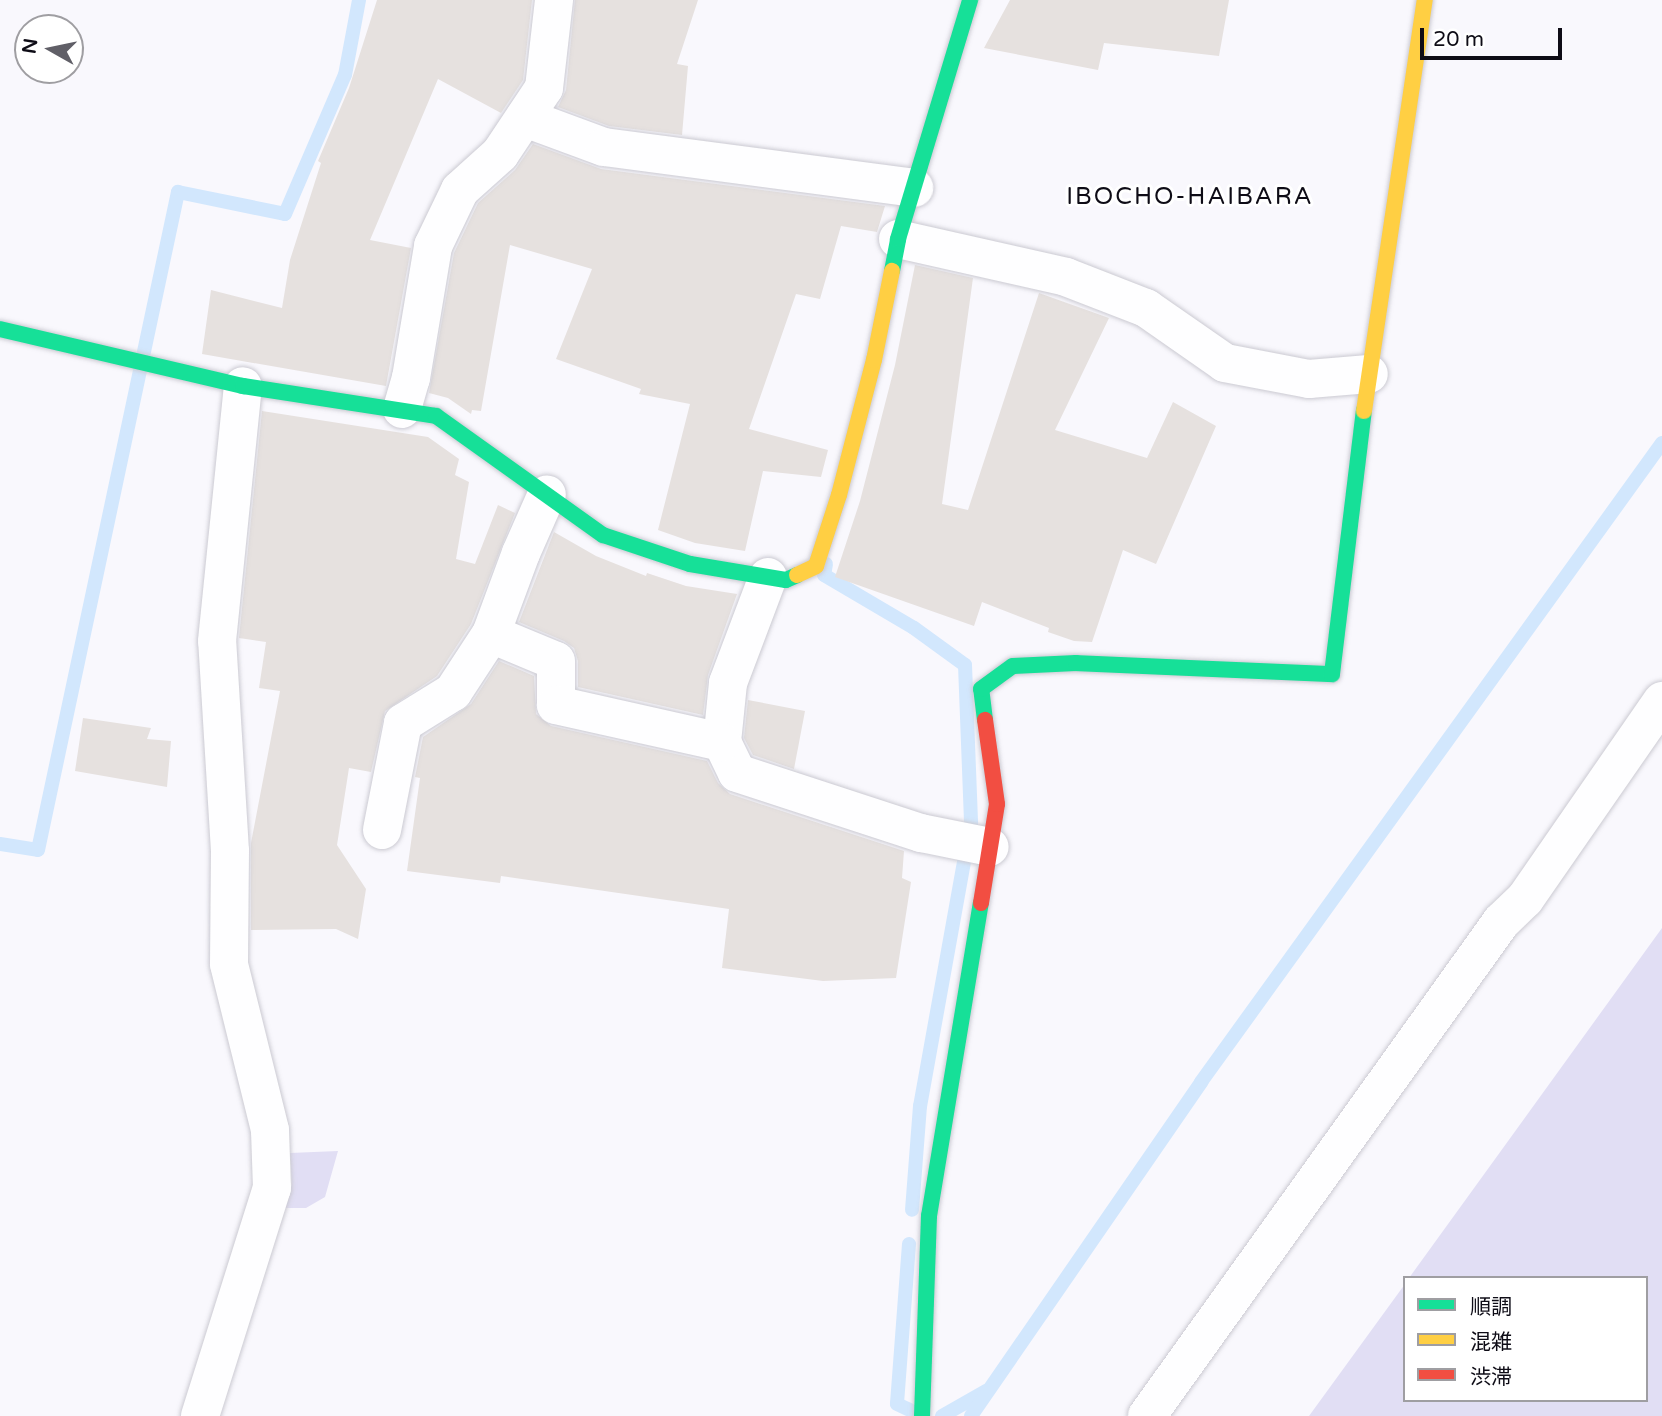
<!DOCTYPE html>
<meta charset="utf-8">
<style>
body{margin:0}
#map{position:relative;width:1662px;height:1416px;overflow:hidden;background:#f9f8fd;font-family:"Varela Round","Noto Sans JP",sans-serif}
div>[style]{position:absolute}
.green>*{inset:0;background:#e1def4}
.stream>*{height:14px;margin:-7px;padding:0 7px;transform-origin:7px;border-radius:7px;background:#d2e7fd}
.building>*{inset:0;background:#e6e1df}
.roads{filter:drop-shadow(0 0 2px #cbcad2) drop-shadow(0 0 2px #cbcad2)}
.street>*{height:38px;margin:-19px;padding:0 19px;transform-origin:19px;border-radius:19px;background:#fefeff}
.fast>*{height:16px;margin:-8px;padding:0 8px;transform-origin:8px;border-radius:8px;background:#16e098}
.slow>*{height:16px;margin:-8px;padding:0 8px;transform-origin:8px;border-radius:8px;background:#ffcf43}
.jam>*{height:16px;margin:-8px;padding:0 8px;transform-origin:8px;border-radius:8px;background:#f24e42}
span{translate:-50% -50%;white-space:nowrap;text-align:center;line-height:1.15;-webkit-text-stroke:6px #fff;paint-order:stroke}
.quarter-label{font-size:24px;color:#0e0c16;letter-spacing:2px}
.legend{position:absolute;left:1403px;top:1276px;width:245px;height:126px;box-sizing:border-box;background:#fff;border:2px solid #9f9ea2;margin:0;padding:9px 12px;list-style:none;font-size:21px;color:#0e0c16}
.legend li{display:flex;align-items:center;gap:14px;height:35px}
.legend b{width:35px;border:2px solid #9f9ea2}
.north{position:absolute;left:14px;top:14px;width:70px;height:70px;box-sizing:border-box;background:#fff;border:2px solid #9f9ea2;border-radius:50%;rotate:279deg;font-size:19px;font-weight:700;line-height:28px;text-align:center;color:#0e0c16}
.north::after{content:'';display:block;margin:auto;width:24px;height:32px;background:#605f67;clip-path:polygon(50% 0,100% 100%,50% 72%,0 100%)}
.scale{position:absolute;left:1420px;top:28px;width:142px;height:32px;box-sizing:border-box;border:4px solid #0e0c16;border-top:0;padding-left:9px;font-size:21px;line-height:24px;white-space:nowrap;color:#0e0c16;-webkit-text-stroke:5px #fff;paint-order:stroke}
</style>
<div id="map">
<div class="green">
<div style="clip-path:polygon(1662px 928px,1662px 1416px,1309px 1416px,1405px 1284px,1405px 1400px,1646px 1400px,1646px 1278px,1409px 1278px)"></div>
<div style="clip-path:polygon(338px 1151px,325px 1197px,306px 1208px,283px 1208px,292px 1185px,290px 1153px)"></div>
</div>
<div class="stream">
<div style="left:826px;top:564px;width:11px;rotate:100deg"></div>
<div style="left:824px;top:575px;width:104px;rotate:30.5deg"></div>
<div style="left:914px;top:628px;width:63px;rotate:36deg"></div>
<div style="left:965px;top:665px;width:158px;rotate:87.8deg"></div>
<div style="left:971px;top:823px;width:288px;rotate:100.2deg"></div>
<div style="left:920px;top:1106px;width:104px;rotate:94.4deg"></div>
<div style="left:0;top:844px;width:38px;rotate:9deg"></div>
<div style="left:38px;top:850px;width:673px;rotate:-77.99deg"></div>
<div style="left:178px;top:192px;width:109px;rotate:11.6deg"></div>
<div style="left:285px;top:214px;width:151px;rotate:-66.7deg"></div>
<div style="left:345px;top:75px;width:76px;rotate:-79.4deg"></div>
<div style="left:909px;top:1244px;width:160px;rotate:94.3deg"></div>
<div style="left:897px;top:1404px;width:26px;rotate:25deg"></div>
<div style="left:942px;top:1416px;width:51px;rotate:-29.6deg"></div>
<div style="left:971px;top:1416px;width:406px;rotate:-55.4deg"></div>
<div style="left:1201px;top:1082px;width:788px;rotate:-54.19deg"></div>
</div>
<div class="building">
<div style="clip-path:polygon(377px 0,532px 0,523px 80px,501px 113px,438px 79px,370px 240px,411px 248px,386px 386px,202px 354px,211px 290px,282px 308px,290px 260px,321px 163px,318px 161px,349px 88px)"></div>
<div style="clip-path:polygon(575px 0,698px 0,677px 64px,688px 66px,682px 135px,609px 126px,558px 107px,566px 90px)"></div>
<div style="clip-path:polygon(1010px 0,1229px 0,1219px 56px,1104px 43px,1098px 70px,984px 48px)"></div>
<div style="clip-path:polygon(533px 144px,601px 169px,885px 206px,877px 232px,841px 226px,820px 299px,796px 294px,749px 429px,828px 450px,821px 477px,763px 471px,745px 551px,695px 543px,658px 530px,690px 404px,639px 394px,641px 389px,556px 359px,592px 269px,510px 245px,481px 411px,472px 410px,471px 414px,448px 398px,429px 393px,454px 253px,478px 203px,515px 170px)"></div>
<div style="clip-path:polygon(915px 265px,973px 278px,942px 504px,968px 510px,1039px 293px,1109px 318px,1055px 430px,1147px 458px,1173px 402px,1216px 426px,1156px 564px,1123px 550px,1092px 642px,1074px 641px,1048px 632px,1049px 628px,982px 602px,974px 626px,835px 577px,860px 501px,895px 365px)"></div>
<div style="clip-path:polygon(262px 411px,428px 437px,459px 459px,455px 475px,469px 482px,456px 559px,475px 564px,498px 505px,515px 513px,471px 624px,437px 676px,385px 711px,371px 772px,349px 768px,337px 845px,366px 889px,358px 939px,336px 929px,251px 930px,251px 843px,280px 691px,259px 688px,266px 642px,239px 638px)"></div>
<div style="clip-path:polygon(554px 532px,596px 556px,646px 576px,647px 573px,686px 586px,737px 594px,708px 675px,703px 715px,578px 687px,578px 661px,574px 648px,564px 641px,519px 622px)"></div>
<div style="clip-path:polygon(499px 661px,534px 676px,536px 714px,551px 726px,707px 761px,718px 783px,730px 794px,904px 851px,902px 878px,911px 882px,896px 978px,823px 981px,722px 968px,729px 909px,501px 876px,500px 883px,407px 871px,420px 778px,415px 777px,423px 737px,471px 704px)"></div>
<div style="clip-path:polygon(748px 700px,805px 711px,794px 769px,753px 755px,744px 738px)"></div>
<div style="clip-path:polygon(83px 718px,151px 728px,147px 739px,171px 741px,167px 787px,75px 771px)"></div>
</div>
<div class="roads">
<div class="street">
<div style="left:525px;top:118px;width:84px;rotate:20.2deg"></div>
<div style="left:604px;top:147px;width:313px;rotate:7.5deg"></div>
<div style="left:898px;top:239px;width:172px;rotate:12.7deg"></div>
<div style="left:1066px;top:277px;width:86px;rotate:21.2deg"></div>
<div style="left:1146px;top:308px;width:96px;rotate:34.8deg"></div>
<div style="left:1225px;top:363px;width:86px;rotate:10.8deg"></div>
<div style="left:1309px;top:379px;width:60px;rotate:-4.8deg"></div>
<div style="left:402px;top:409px;width:32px;rotate:-74deg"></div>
<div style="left:411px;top:378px;width:134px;rotate:-80.5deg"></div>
<div style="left:433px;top:246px;width:62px;rotate:-64.3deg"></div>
<div style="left:460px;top:190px;width:54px;rotate:-42deg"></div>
<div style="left:500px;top:154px;width:79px;rotate:-56.3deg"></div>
<div style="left:544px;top:88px;width:89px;rotate:-83.5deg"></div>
<div style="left:768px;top:577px;width:113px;rotate:110.7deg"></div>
<div style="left:728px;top:683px;width:59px;rotate:95.8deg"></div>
<div style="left:722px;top:742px;width:34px;rotate:64deg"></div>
<div style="left:737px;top:773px;width:194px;rotate:18.1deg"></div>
<div style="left:921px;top:833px;width:70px;rotate:11.5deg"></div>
<div style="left:491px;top:634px;width:70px;rotate:22.6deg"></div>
<div style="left:556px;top:661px;width:44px;rotate:90deg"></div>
<div style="left:556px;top:705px;width:170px;rotate:12.6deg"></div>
<div style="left:382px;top:830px;width:109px;rotate:-78.9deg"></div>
<div style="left:403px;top:723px;width:59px;rotate:-31.8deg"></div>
<div style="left:453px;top:692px;width:69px;rotate:-56.8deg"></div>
<div style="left:491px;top:634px;width:86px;rotate:-69.7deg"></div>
<div style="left:521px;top:553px;width:64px;rotate:-66.2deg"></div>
<div style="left:200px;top:1416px;width:239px;rotate:-72.5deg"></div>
<div style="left:272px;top:1188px;width:58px;rotate:-92deg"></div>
<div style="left:270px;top:1130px;width:171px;rotate:-103.9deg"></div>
<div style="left:229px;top:964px;width:113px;rotate:-89.5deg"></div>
<div style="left:230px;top:851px;width:210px;rotate:-93.5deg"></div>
<div style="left:217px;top:641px;width:256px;rotate:-84.2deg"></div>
<div style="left:1147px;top:1416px;width:608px;rotate:-54.37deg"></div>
<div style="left:1501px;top:922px;width:33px;rotate:-44deg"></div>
<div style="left:1525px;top:899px;width:241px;rotate:-55.3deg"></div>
</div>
<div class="fast">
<div style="left:892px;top:271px;width:33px;rotate:-79deg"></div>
<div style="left:898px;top:239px;width:250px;rotate:-73.2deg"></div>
<div style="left:0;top:329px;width:250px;rotate:13.2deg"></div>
<div style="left:243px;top:386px;width:195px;rotate:8.8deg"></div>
<div style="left:436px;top:416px;width:205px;rotate:35.5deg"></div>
<div style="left:603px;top:535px;width:92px;rotate:18.4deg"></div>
<div style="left:690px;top:564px;width:97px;rotate:9.5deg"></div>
<div style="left:786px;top:580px;width:12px;rotate:-24deg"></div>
<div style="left:985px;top:720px;width:31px;rotate:-97deg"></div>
<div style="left:981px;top:689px;width:39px;rotate:-36deg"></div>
<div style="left:1013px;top:666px;width:63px;rotate:-2.7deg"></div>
<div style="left:1076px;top:663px;width:256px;rotate:2.5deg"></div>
<div style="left:1332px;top:674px;width:265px;rotate:-83.1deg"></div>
<div style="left:922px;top:1416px;width:200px;rotate:-88deg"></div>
<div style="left:929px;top:1216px;width:317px;rotate:-80.6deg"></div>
</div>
<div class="slow">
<div style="left:1364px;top:411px;width:416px;rotate:-81.6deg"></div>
<div style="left:797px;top:575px;width:21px;rotate:-25deg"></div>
<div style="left:816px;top:566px;width:75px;rotate:-72.1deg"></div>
<div style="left:839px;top:495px;width:139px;rotate:-75.5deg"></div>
<div style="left:874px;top:360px;width:91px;rotate:-78.6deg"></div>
</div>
<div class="jam">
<div style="left:981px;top:903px;width:100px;rotate:-80.8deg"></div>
<div style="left:997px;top:804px;width:85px;rotate:-98.1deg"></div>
</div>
</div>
<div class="quarter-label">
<span style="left:1190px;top:197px">IBOCHO-HAIBARA</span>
</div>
<ul class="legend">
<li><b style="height:9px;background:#16e098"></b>順調</li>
<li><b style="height:9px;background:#ffcf43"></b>混雑</li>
<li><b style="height:9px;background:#f24e42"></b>渋滞</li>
</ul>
<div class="north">N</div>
<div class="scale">20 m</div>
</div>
